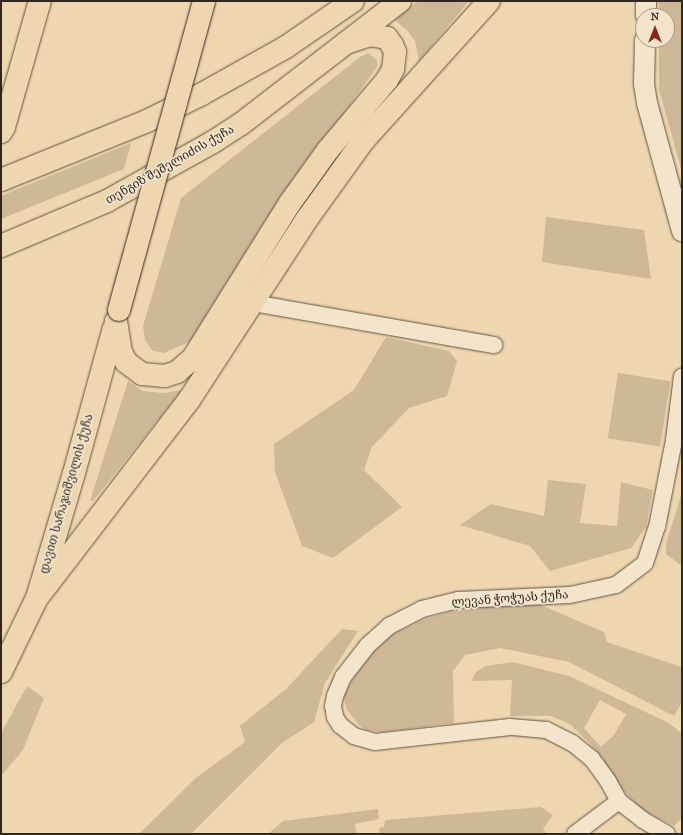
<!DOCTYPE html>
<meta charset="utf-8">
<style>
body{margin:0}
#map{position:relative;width:683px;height:835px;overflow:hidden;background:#eed6b0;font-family:"IM FELL French Canon","Noto Serif Georgian",serif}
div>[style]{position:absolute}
.green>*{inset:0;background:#ceb898;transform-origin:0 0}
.roads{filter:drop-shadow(0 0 1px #615244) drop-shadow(0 0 1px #615244)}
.minor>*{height:16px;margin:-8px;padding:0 8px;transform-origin:8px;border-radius:8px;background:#f4e4cc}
.tertiary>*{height:20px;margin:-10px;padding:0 10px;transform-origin:10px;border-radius:10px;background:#f4e4cc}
.primary>*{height:22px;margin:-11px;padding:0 11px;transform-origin:11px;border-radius:11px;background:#eed6b0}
.bridges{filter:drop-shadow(0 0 1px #322620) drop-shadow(0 0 1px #322620)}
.primary-bridge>*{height:22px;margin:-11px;padding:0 11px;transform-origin:11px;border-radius:11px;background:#eed6b0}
span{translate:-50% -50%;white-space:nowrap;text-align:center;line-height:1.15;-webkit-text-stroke:3.5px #f4e4cc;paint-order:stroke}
.street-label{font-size:12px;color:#322620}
.frame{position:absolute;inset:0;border:2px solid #322620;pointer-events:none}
.north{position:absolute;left:635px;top:8px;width:40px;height:40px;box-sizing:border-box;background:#f4e4cc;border:1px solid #a69887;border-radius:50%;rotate:0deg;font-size:11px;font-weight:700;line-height:16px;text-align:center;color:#322620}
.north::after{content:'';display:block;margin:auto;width:14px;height:18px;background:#8f2418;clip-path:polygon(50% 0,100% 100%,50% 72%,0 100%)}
</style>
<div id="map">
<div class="green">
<div style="clip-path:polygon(418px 1px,469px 1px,419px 61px,415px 41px,406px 29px,393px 19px)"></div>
<div style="clip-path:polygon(659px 1px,682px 1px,682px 172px,659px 90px,659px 40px,667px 40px,667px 16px,659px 16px)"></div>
<div style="clip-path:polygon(368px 53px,377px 60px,377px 67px,280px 202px,191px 341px,164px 353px,153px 351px,145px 340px,143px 326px,181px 198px,360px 57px)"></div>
<div style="clip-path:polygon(131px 143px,124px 169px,1px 219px,1px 196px)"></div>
<div style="clip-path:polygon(546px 217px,644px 230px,651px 279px,542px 262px)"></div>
<div style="clip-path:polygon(386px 337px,449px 351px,457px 361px,447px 396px,409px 408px,372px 447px,364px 470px,402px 507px,333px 558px,302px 546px,275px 472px,274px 444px,354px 390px)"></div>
<div style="left:618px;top:373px;width:53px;height:66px;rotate:9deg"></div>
<div style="clip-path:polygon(128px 381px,142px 391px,163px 393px,182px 390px,93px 501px,90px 501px)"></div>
<div style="clip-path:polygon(548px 480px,586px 484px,580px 523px,617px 526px,621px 482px,653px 490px,646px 527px,631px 548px,550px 571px,530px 546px,460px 525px,491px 504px,544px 516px)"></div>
<div style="clip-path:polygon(682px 493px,682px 566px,666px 554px,666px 543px)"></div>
<div style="clip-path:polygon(536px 603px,604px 632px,607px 642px,682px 667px,682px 702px,674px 716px,569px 662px,500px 648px,465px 655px,453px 671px,454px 723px,382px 732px,366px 730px,359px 725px,347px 710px,343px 693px,373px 651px,391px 635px,427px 618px,470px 607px)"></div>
<div style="clip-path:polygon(342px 629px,358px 631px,325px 683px,314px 722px,282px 743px,191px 834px,139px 834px,197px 777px,245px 742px,240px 726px,287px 688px)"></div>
<div style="clip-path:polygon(evenodd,513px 662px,569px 676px,667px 722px,682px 733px,682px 818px,674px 826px,641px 809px,621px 788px,596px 750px,570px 724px,551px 716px,510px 716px,512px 680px,471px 681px,476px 672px,486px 666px,513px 662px,600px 700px,626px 714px,614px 735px,601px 747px,584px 728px,600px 700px)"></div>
<div style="clip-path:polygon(27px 686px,44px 698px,23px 750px,1px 776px,1px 733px)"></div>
<div style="clip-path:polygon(541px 807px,553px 815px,543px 829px,547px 834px,380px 834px,379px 828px,384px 827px,385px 820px)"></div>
<div style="clip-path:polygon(378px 809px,379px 819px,355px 824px,357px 834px,268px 834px,283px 821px)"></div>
</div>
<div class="roads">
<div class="minor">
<div style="left:253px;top:303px;width:245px;rotate:9.9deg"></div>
<div style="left:575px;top:834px;width:55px;rotate:-36.9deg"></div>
<div style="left:667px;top:834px;width:28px;rotate:-150deg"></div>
<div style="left:643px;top:820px;width:31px;rotate:-142deg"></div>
<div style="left:619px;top:801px;width:23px;rotate:-119deg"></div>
<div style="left:608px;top:781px;width:27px;rotate:-126deg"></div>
<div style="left:592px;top:759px;width:26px;rotate:-141deg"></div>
<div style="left:572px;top:743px;width:29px;rotate:-153deg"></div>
<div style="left:546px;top:730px;width:36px;rotate:-175deg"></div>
<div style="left:510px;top:727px;width:136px;rotate:173.7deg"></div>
<div style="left:375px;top:742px;width:22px;rotate:-164deg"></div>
<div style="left:354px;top:736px;width:18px;rotate:-142deg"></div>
<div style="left:340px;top:725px;width:9px;rotate:-122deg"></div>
<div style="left:335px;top:717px;width:11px;rotate:-100deg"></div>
<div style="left:333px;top:706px;width:10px;rotate:-79deg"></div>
<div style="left:335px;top:696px;width:21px;rotate:-67deg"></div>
<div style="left:343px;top:677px;width:39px;rotate:-52deg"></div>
<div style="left:367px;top:646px;width:30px;rotate:-42deg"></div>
<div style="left:389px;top:626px;width:37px;rotate:-27deg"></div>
<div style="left:422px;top:609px;width:37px;rotate:-14deg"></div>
<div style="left:458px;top:600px;width:112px;rotate:-2.6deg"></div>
<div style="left:570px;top:595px;width:47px;rotate:-12.3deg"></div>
<div style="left:616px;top:585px;width:36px;rotate:-37deg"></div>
<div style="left:645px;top:563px;width:38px;rotate:-72deg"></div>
<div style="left:657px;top:527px;width:89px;rotate:-78.9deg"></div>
<div style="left:674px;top:440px;width:64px;rotate:-82.8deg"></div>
</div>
<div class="tertiary">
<div style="left:646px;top:16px;width:15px;rotate:-90deg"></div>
<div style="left:645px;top:40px;width:44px;rotate:91.3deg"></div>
<div style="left:644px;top:84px;width:19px;rotate:81deg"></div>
<div style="left:647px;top:103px;width:133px;rotate:74.7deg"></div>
</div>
<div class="primary">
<div style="left:1px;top:132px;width:6px;rotate:-59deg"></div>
<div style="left:4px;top:127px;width:131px;rotate:-74.1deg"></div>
<div style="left:1px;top:180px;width:157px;rotate:-22deg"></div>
<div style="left:147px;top:121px;width:61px;rotate:-26.1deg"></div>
<div style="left:202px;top:94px;width:96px;rotate:-29.2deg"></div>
<div style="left:286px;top:47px;width:81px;rotate:-34.5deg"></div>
<div style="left:1px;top:246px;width:115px;rotate:-23deg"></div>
<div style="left:107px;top:201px;width:121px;rotate:-29.1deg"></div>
<div style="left:213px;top:142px;width:33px;rotate:-33deg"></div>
<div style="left:241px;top:124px;width:201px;rotate:-37.7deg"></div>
<div style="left:116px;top:321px;width:31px;rotate:81deg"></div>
<div style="left:121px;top:352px;width:11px;rotate:63deg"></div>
<div style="left:126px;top:362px;width:20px;rotate:37deg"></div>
<div style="left:142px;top:374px;width:23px;rotate:5deg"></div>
<div style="left:165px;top:376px;width:13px;rotate:-18deg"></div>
<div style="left:177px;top:372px;width:21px;rotate:-41deg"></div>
<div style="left:193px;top:358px;width:183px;rotate:-58deg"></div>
<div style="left:290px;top:203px;width:65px;rotate:-54.4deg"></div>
<div style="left:328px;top:150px;width:92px;rotate:-49.9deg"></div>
<div style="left:387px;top:80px;width:13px;rotate:-61deg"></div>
<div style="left:393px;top:69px;width:17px;rotate:-83deg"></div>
<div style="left:395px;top:52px;width:8px;rotate:-113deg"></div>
<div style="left:392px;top:45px;width:9px;rotate:-126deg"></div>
<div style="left:387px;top:38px;width:17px;rotate:-170deg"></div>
<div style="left:370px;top:35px;width:25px;rotate:162deg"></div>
<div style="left:37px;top:598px;width:250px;rotate:-52.5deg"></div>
<div style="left:189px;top:400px;width:216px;rotate:-56.9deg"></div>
<div style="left:307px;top:219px;width:96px;rotate:-54.3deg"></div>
<div style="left:363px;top:141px;width:188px;rotate:-48deg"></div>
<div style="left:1px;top:672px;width:82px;rotate:-64.1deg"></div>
<div style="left:37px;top:598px;width:130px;rotate:-73.5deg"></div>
<div style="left:74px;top:473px;width:150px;rotate:-74.6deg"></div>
</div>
</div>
<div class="bridges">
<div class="primary-bridge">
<div style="left:119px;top:310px;width:320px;rotate:-74.6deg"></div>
</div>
</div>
<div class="street-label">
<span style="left:170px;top:165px;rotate:-30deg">თენგიზ შეშელიძის ქუჩა</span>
<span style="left:67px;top:494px;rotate:-74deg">დავით სარაჯიშვილის ქუჩა</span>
<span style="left:510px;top:599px;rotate:-4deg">ლევან ჭოჭუას ქუჩა</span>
</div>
<div class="frame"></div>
<div class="north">N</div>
</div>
